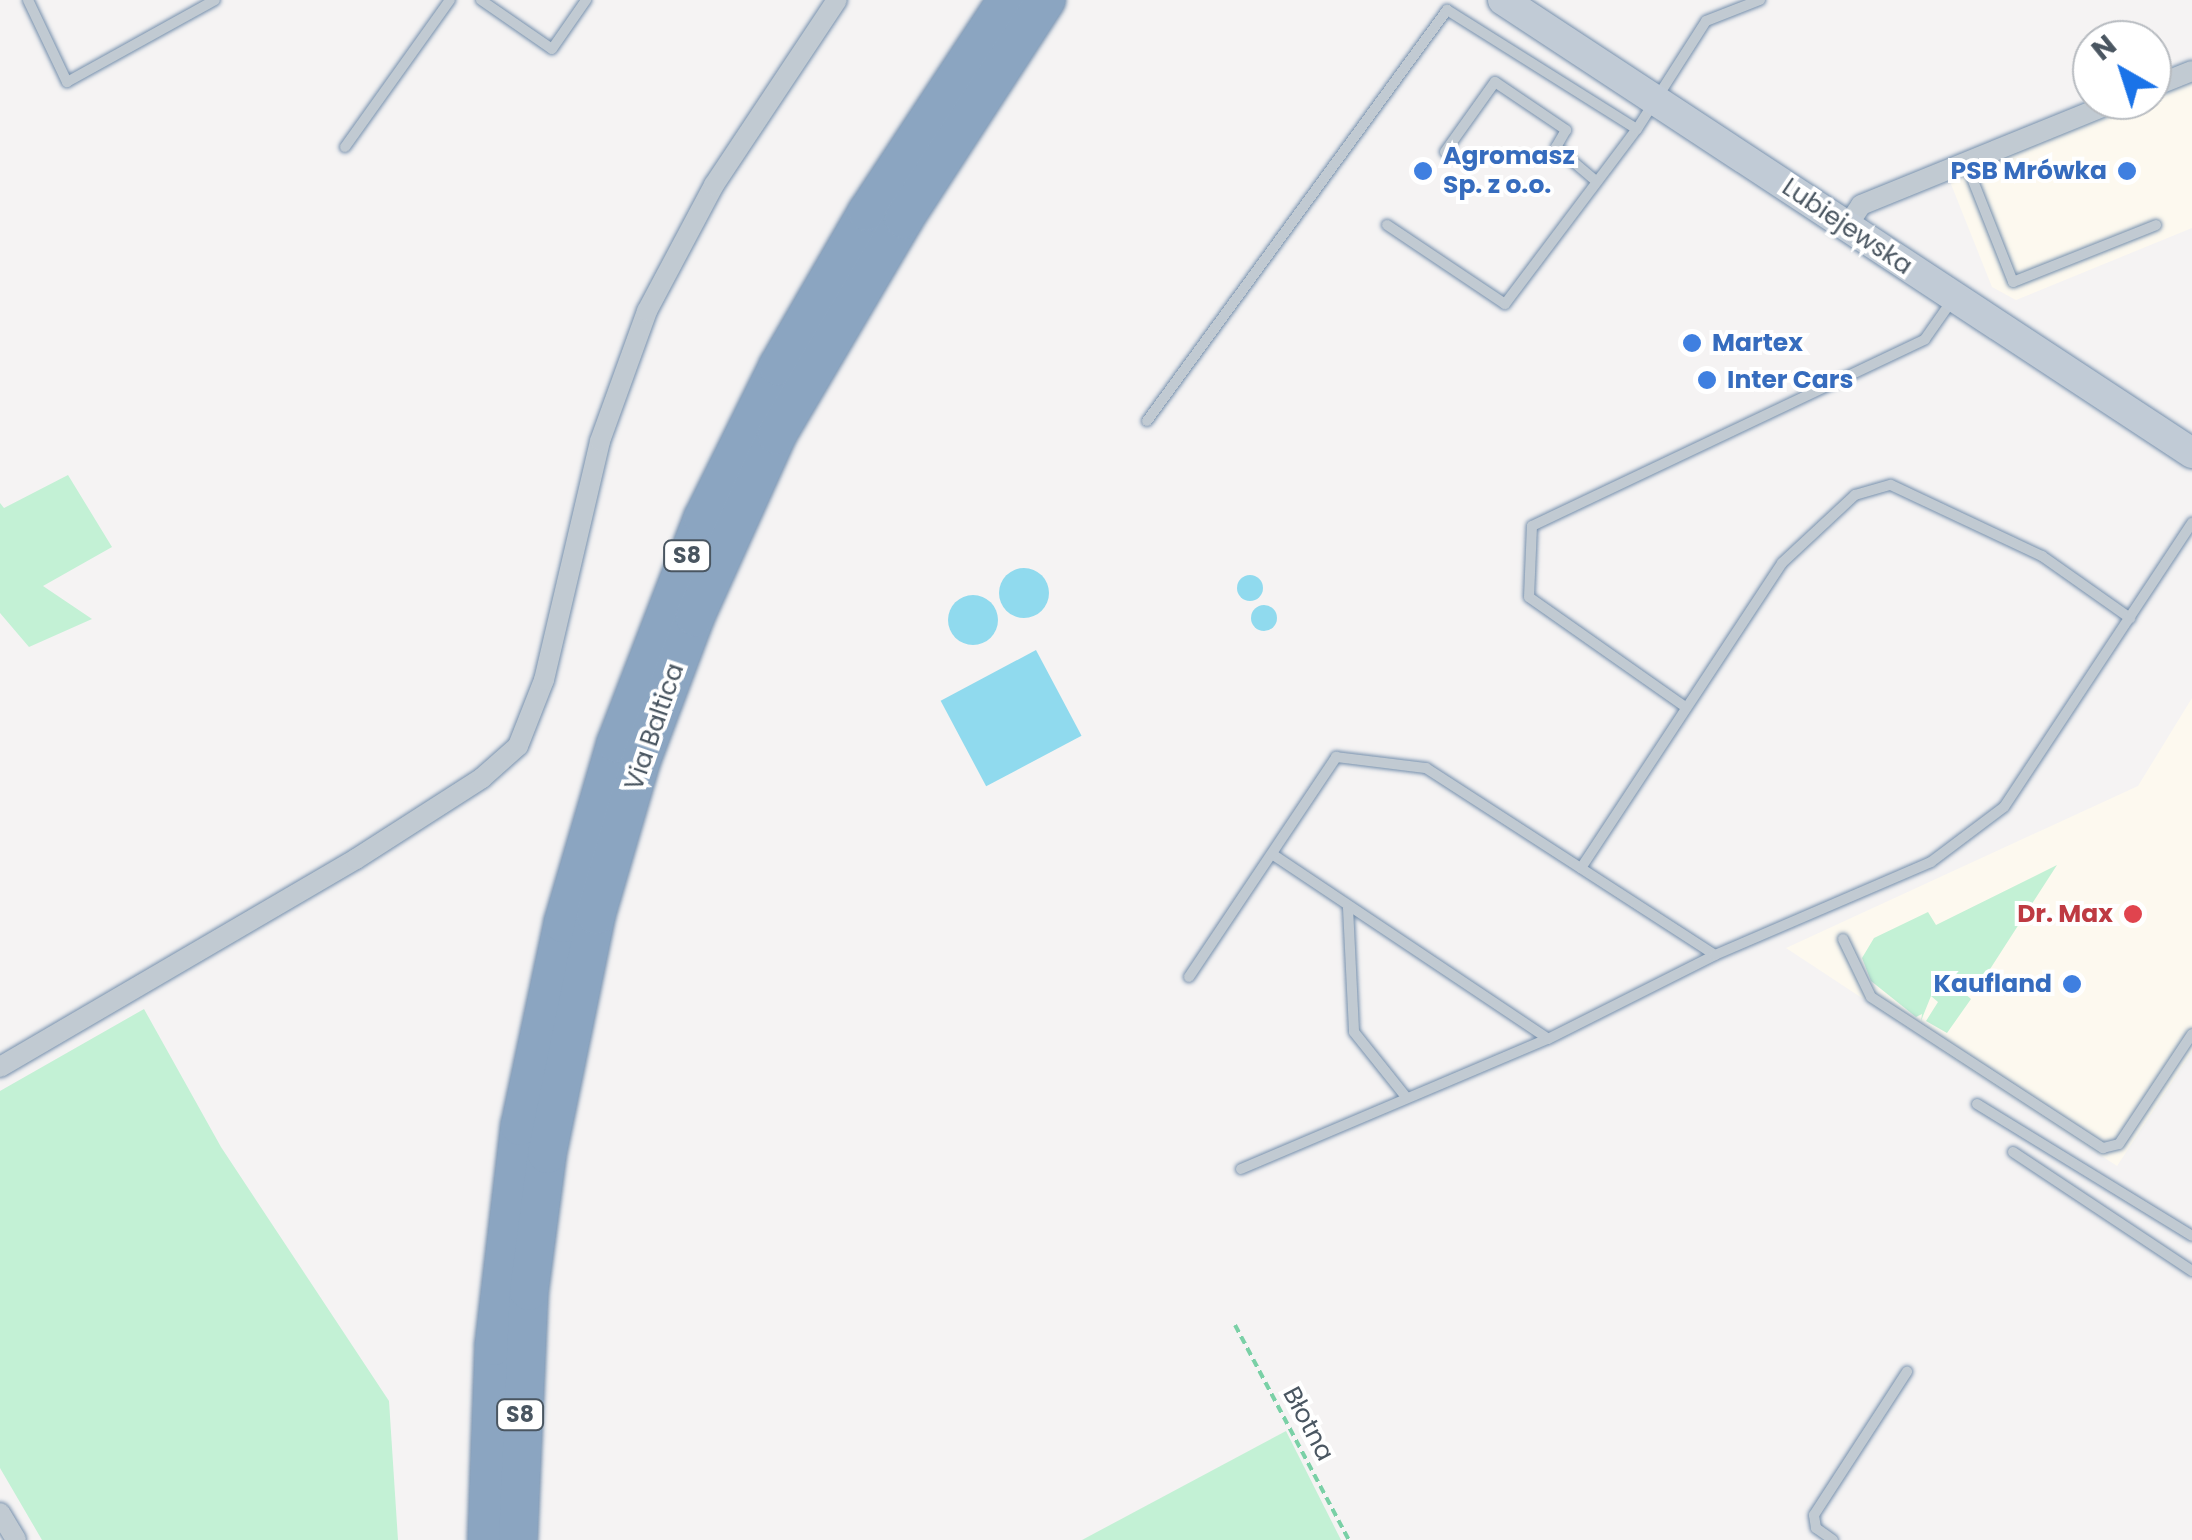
<!DOCTYPE html>
<meta charset="utf-8">
<style>
body{margin:0}
#map{position:relative;width:2192px;height:1540px;overflow:hidden;background:#f5f3f3;font-family:Poppins,sans-serif}
div>[style]{position:absolute}
.commercial>*{inset:0;background:#fdf9ef}
.green>*{inset:0;background:#c3f1d5}
.water>*{inset:0;background:#90daee;transform-origin:0 0}
.round{border-radius:50%}
.path>*{height:4px;margin-top:-2px;transform-origin:0;background:repeating-linear-gradient(90deg,#7ad0a6 0 8px,transparent 0 13px)}
.roads{filter:drop-shadow(0 0 2px #7690ad) drop-shadow(0 0 2px #7690ad)}
.service>*{height:10px;margin:-5px;padding:0 5px;transform-origin:5px;border-radius:5px;background:#c1cad2}
.minor>*{height:20px;margin:-10px;padding:0 10px;transform-origin:10px;border-radius:10px;background:#c1cad2}
.secondary>*{height:30px;margin:-15px;padding:0 15px;transform-origin:15px;border-radius:15px;background:#c1cbd6}
.motorway>*{height:38px;margin:-19px;padding:0 19px;transform-origin:19px;border-radius:19px;background:#8ba5c1}
.dots>*{width:28px;height:28px;translate:-50% -50%;box-sizing:border-box;border:5px solid #fff;border-radius:50%}
span{translate:-50% -50%;white-space:nowrap;text-align:center;line-height:1.15;-webkit-text-stroke:8px #fff;paint-order:stroke}
.shield-label span{padding:2px 8px;background:#fff;border:2px solid;border-radius:8px;-webkit-text-stroke-width:0}
.shield-label{font-size:22px;color:#4a5661;font-weight:700}
.shop-label{font-size:25px;color:#366cbe;font-weight:700}
.left{translate:0 -50%;text-align:left}
.right{translate:-100% -50%;text-align:right}
.street-label{font-size:25px;color:#4a5661}
.health-label{font-size:25px;color:#be3a42;font-weight:700}
.north{position:absolute;left:2072px;top:20px;width:100px;height:100px;box-sizing:border-box;background:#fff;border:2px solid #b7bbc0;border-radius:50%;rotate:321deg;font-size:28px;font-weight:700;line-height:40px;text-align:center;color:#4a5661}
.north::after{content:'';display:block;margin:auto;width:35px;height:45px;background:#1a73e8;clip-path:polygon(50% 0,100% 100%,50% 72%,0 100%)}
</style>
<div id="map">
<div class="commercial">
<div style="clip-path:polygon(2192px 82px,2192px 228px,2016px 300px,1992px 287px,1949px 179px)"></div>
<div style="clip-path:polygon(2192px 698px,2192px 1052px,2117px 1166px,1786px 948px,2138px 786px)"></div>
</div>
<div class="green">
<div style="clip-path:polygon(68px 475px,112px 547px,43px 586px,92px 619px,29px 647px,0 613px,0 503px,4px 508px)"></div>
<div style="clip-path:polygon(2057px 865px,1983px 980px,1976px 975px,1964px 993px,1971px 999px,1947px 1033px,1926px 1021px,1938px 1002px,1931px 996px,1921px 1021px,1922px 1014px,1916px 1017px,1871px 981px,1862px 958px,1874px 938px,1928px 912px,1936px 925px)"></div>
<div style="clip-path:polygon(144px 1009px,221px 1147px,389px 1401px,398px 1540px,42px 1540px,0 1468px,0 1091px)"></div>
<div style="clip-path:polygon(1286px 1431px,1341px 1540px,1082px 1540px)"></div>
</div>
<div class="water">
<div class="round" style="left:999px;top:568px;width:50px;height:50px"></div>
<div class="round" style="left:1237px;top:575px;width:26px;height:26px"></div>
<div class="round" style="left:948px;top:595px;width:50px;height:50px"></div>
<div class="round" style="left:1251px;top:605px;width:26px;height:26px"></div>
<div style="left:1036px;top:650px;width:97px;height:108px;rotate:62deg"></div>
</div>
<div class="path">
<div style="left:1235px;top:1325px;width:243px;rotate:62.1deg"></div>
</div>
<div class="roads">
<div class="service">
<div style="left:28px;top:0;width:91px;rotate:64.6deg"></div>
<div style="left:67px;top:82px;width:169px;rotate:-29deg"></div>
<div style="left:481px;top:0;width:86px;rotate:34.6deg"></div>
<div style="left:552px;top:49px;width:60px;rotate:-55.2deg"></div>
<div style="left:345px;top:147px;width:181px;rotate:-54.5deg"></div>
<div style="left:1445px;top:152px;width:86px;rotate:-54.5deg"></div>
<div style="left:1495px;top:82px;width:86px;rotate:34.1deg"></div>
<div style="left:1566px;top:130px;width:20px;rotate:120deg"></div>
<div style="left:1556px;top:147px;width:52px;rotate:40.4deg"></div>
<div style="left:1966px;top:163px;width:128px;rotate:68.4deg"></div>
<div style="left:2013px;top:282px;width:154px;rotate:-21.7deg"></div>
<div style="left:1387px;top:225px;width:142px;rotate:33.8deg"></div>
<div style="left:1505px;top:304px;width:219px;rotate:-53deg"></div>
<div style="left:1637px;top:129px;width:128px;rotate:-57.4deg"></div>
<div style="left:1706px;top:21px;width:58px;rotate:-21.3deg"></div>
<div style="left:1147px;top:421px;width:509px;rotate:-53.87deg"></div>
<div style="left:1447px;top:10px;width:224px;rotate:32.1deg"></div>
<div style="left:1684px;top:706px;width:189px;rotate:-144.9deg"></div>
<div style="left:1529px;top:597px;width:71px;rotate:-87.6deg"></div>
<div style="left:1532px;top:526px;width:435px;rotate:-25.4deg"></div>
<div style="left:1925px;top:339px;width:49px;rotate:-55deg"></div>
<div style="left:1272px;top:854px;width:332px;rotate:33.8deg"></div>
<div style="left:1581px;top:868px;width:365px;rotate:-56.6deg"></div>
<div style="left:1782px;top:563px;width:100px;rotate:-43deg"></div>
<div style="left:1855px;top:495px;width:37px;rotate:-16deg"></div>
<div style="left:1891px;top:485px;width:167px;rotate:25.2deg"></div>
<div style="left:2042px;top:556px;width:108px;rotate:35.2deg"></div>
<div style="left:1348px;top:908px;width:124px;rotate:87.2deg"></div>
<div style="left:1354px;top:1032px;width:83px;rotate:51.3deg"></div>
<div style="left:1843px;top:939px;width:64px;rotate:64.2deg"></div>
<div style="left:1871px;top:997px;width:277px;rotate:33.1deg"></div>
<div style="left:2103px;top:1148px;width:16px;rotate:-14deg"></div>
<div style="left:2119px;top:1144px;width:132px;rotate:-56.4deg"></div>
<div style="left:1189px;top:977px;width:265px;rotate:-56.2deg"></div>
<div style="left:1336px;top:757px;width:91px;rotate:7deg"></div>
<div style="left:1426px;top:768px;width:344px;rotate:32.9deg"></div>
<div style="left:1977px;top:1104px;width:252px;rotate:31.5deg"></div>
<div style="left:2013px;top:1152px;width:215px;rotate:33.6deg"></div>
<div style="left:1241px;top:1169px;width:333px;rotate:-23deg"></div>
<div style="left:1548px;top:1039px;width:187px;rotate:-26.7deg"></div>
<div style="left:1715px;top:955px;width:235px;rotate:-23.3deg"></div>
<div style="left:1931px;top:862px;width:91px;rotate:-37deg"></div>
<div style="left:2004px;top:807px;width:341px;rotate:-56.5deg"></div>
<div style="left:1833px;top:1540px;width:21px;rotate:-145deg"></div>
<div style="left:1816px;top:1528px;width:13px;rotate:-99deg"></div>
<div style="left:1814px;top:1515px;width:171px;rotate:-57deg"></div>
</div>
<div class="minor">
<div style="left:2152px;top:87px;width:43px;rotate:-21.8deg"></div>
<div style="left:1847px;top:226px;width:25px;rotate:-56deg"></div>
<div style="left:1861px;top:205px;width:279px;rotate:-22.1deg"></div>
<div style="left:0;top:1067px;width:412px;rotate:-30.3deg"></div>
<div style="left:356px;top:859px;width:150px;rotate:-32.7deg"></div>
<div style="left:482px;top:778px;width:48px;rotate:-41.6deg"></div>
<div style="left:518px;top:746px;width:71px;rotate:-68.5deg"></div>
<div style="left:544px;top:680px;width:245px;rotate:-76.8deg"></div>
<div style="left:600px;top:441px;width:138px;rotate:-70.1deg"></div>
<div style="left:647px;top:311px;width:143px;rotate:-62deg"></div>
<div style="left:714px;top:185px;width:222px;rotate:-56.4deg"></div>
<div style="left:0;top:1513px;width:31px;rotate:59deg"></div>
</div>
<div class="secondary">
<div style="left:1503px;top:0;width:825px;rotate:33.32deg"></div>
</div>
<div class="motorway">
<div style="left:487px;top:1540px;width:194px;rotate:-87.9deg"></div>
<div style="left:494px;top:1346px;width:222px;rotate:-83.3deg"></div>
<div style="left:520px;top:1126px;width:208px;rotate:-78deg"></div>
<div style="left:563px;top:923px;width:188px;rotate:-73.6deg"></div>
<div style="left:616px;top:743px;width:241px;rotate:-68.9deg"></div>
<div style="left:703px;top:518px;width:169px;rotate:-63.7deg"></div>
<div style="left:778px;top:366px;width:178px;rotate:-60deg"></div>
<div style="left:867px;top:212px;width:254px;rotate:-56.6deg"></div>
<div style="left:518px;top:1540px;width:249px;rotate:-87.5deg"></div>
<div style="left:529px;top:1291px;width:138px;rotate:-82.5deg"></div>
<div style="left:547px;top:1154px;width:244px;rotate:-78.4deg"></div>
<div style="left:596px;top:915px;width:160px;rotate:-73.7deg"></div>
<div style="left:641px;top:761px;width:154px;rotate:-69.4deg"></div>
<div style="left:695px;top:617px;width:200px;rotate:-65.7deg"></div>
<div style="left:777px;top:435px;width:251px;rotate:-59.5deg"></div>
<div style="left:904px;top:219px;width:261px;rotate:-57deg"></div>
</div>
</div>
<div class="dots">
<div style="left:1423px;top:171px;background:#3f7fe0"></div>
<div style="left:2127px;top:171px;background:#3f7fe0"></div>
<div style="left:1692px;top:343px;background:#3f7fe0"></div>
<div style="left:1707px;top:380px;background:#3f7fe0"></div>
<div style="left:2133px;top:914px;background:#e0444e"></div>
<div style="left:2072px;top:984px;background:#3f7fe0"></div>
</div>
<div class="shield-label">
<span style="left:687px;top:556px">S8</span>
<span style="left:520px;top:1415px">S8</span>
</div>
<div class="shop-label">
<span class="left" style="left:1443px;top:171px">Agromasz<br>Sp. z o.o.</span>
<span class="right" style="left:2107px;top:171px">PSB Mrówka</span>
<span class="left" style="left:1712px;top:343px">Martex</span>
<span class="left" style="left:1727px;top:380px">Inter Cars</span>
<span class="right" style="left:2052px;top:984px">Kaufland</span>
</div>
<div class="street-label">
<span style="left:1847px;top:227px;rotate:34deg">Lubiejewska</span>
<span style="left:655px;top:727px;rotate:-71deg">Via Baltica</span>
<span style="left:1308px;top:1424px;rotate:62deg">Błotna</span>
</div>
<div class="health-label">
<span class="right" style="left:2113px;top:914px">Dr. Max</span>
</div>
<div class="north">N</div>
</div>
